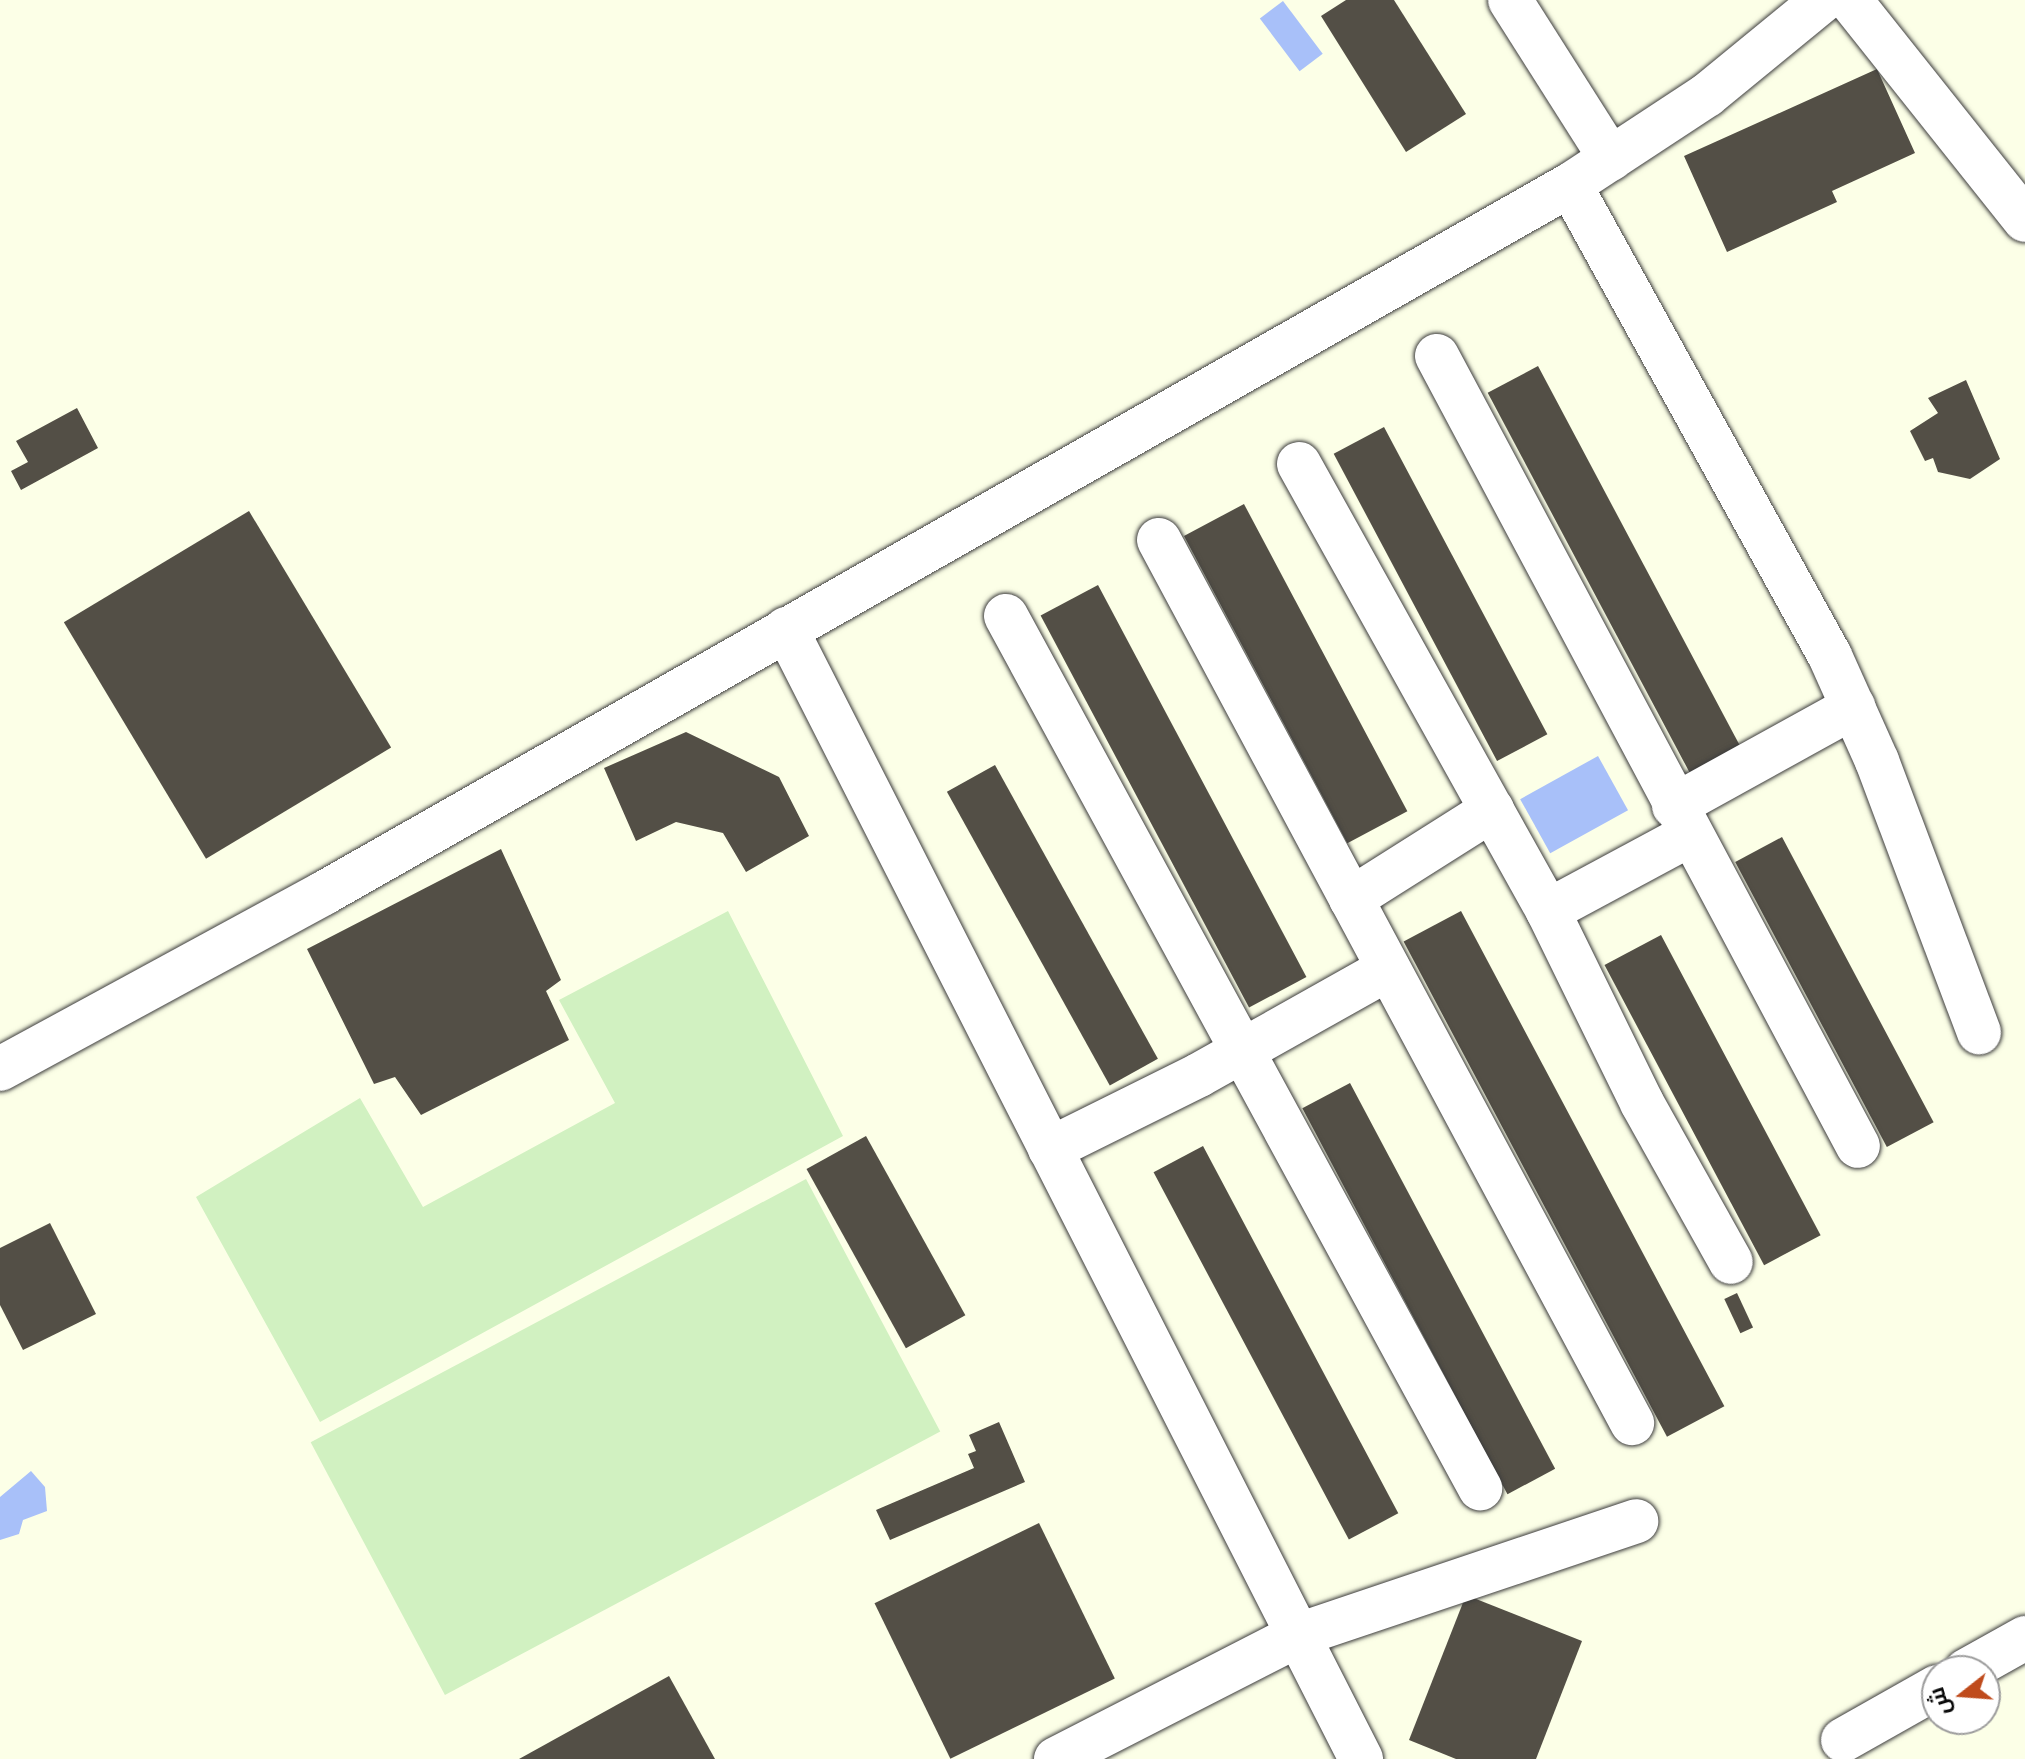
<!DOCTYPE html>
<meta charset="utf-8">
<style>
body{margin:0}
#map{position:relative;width:2025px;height:1759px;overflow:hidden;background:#fcffe7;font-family:"Crimson Pro",Cairo,serif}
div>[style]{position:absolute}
.pitch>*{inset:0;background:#d1f1c1;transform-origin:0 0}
.water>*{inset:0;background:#a8c0f9;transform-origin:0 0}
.building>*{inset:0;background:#534f46;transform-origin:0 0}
.roads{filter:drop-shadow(0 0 2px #3d3d3d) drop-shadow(0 0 2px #3d3d3d)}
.minor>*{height:44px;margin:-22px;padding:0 22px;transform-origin:22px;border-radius:22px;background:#fff}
span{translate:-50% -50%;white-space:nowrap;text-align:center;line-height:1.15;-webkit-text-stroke:8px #fff;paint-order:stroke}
.north{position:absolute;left:1921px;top:1655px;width:80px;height:80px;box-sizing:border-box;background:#fff;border:2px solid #9d9d9d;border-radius:50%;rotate:253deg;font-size:22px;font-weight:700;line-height:32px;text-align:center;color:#0a0a0a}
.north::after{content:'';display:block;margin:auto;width:28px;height:36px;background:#bf4b1c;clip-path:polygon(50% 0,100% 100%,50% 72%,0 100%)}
</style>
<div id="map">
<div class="pitch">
<div style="clip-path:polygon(728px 911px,843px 1136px,320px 1422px,196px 1197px,360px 1098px,423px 1207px,615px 1103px,559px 1000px)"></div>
<div style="left:806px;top:1179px;width:286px;height:561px;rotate:62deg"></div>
</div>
<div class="water">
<div style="left:1283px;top:1px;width:66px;height:29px;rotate:53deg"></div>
<div style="left:1598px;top:756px;width:62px;height:89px;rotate:61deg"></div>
<div style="clip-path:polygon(31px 1471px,45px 1487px,47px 1511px,23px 1520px,19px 1534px,0 1540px,0 1497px)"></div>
</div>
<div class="building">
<div style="clip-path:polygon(1346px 0,1394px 0,1466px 114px,1406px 152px,1321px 16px)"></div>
<div style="clip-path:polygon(1877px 69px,1915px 153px,1832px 191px,1837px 202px,1727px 252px,1684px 156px)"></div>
<div style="left:1538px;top:366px;width:433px;height:57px;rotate:62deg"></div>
<div style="clip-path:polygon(1966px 380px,2000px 459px,1970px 479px,1938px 472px,1933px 458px,1925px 461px,1910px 431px,1938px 413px,1928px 398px)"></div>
<div style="clip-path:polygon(77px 408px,98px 448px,21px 490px,11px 471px,28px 462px,16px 441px)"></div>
<div style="left:1384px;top:427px;width:348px;height:57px;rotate:62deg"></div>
<div style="left:1244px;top:504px;width:348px;height:68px;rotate:62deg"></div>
<div style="left:249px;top:511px;width:276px;height:216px;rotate:59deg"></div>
<div style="left:1098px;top:585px;width:444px;height:65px;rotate:62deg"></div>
<div style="clip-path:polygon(686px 732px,779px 777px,809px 836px,746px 872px,723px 833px,676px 822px,636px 841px,604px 768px)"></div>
<div style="left:995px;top:765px;width:336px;height:55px;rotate:61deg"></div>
<div style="left:1782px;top:837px;width:323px;height:53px;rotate:62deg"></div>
<div style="clip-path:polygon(501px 849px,561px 980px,546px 991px,569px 1040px,421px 1115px,395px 1077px,374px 1084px,307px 949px)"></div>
<div style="left:1461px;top:911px;width:561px;height:65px;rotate:62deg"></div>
<div style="left:1661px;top:935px;width:340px;height:64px;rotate:62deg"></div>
<div style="left:1350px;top:1083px;width:437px;height:54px;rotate:62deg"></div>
<div style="left:866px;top:1136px;width:205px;height:68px;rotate:61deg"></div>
<div style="left:1203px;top:1146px;width:416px;height:56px;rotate:62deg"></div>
<div style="clip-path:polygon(50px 1223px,96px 1314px,23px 1350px,0 1305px,0 1248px)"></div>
<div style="left:1737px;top:1293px;width:38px;height:14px;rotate:65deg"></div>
<div style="clip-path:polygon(999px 1422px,1025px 1482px,890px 1540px,876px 1510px,974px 1468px,968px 1454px,976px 1451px,969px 1435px)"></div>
<div style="left:1039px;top:1523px;width:173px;height:183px;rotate:64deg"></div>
<div style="clip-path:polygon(1466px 1595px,1582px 1641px,1536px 1759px,1456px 1759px,1409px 1740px)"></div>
<div style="clip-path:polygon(669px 1676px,715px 1759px,519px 1759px)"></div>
</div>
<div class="roads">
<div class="minor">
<div style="left:1510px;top:0;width:188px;rotate:57.6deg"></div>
<div style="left:1850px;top:0;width:281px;rotate:51.5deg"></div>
<div style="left:1570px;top:185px;width:538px;rotate:61.1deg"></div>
<div style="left:1830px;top:656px;width:115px;rotate:65.9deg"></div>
<div style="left:1877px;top:761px;width:290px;rotate:69.4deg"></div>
<div style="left:1437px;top:356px;width:895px;rotate:61.95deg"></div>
<div style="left:1299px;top:464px;width:512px;rotate:60.88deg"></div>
<div style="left:1548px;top:911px;width:214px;rotate:63.9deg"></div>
<div style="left:1642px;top:1103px;width:182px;rotate:60.8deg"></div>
<div style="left:1159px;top:540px;width:1002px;rotate:61.82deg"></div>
<div style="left:1006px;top:616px;width:993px;rotate:61.47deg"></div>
<div style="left:786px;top:629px;width:1268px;rotate:63.03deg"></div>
<div style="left:1674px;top:806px;width:205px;rotate:-28.9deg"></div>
<div style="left:1351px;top:899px;width:167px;rotate:-32.3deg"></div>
<div style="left:1548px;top:911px;width:162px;rotate:-28.3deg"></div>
<div style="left:0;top:1069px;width:369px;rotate:-28.5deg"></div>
<div style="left:324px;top:893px;width:1433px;rotate:-29.61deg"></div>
<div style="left:1570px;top:185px;width:164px;rotate:-33.3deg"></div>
<div style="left:1707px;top:95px;width:150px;rotate:-39.3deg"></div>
<div style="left:1050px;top:1149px;width:166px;rotate:-26.4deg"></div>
<div style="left:1199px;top:1075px;width:217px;rotate:-29.3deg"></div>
<div style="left:1966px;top:1671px;width:68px;rotate:-29.2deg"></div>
<div style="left:1843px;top:1740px;width:108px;rotate:-29.4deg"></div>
<div style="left:1056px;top:1759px;width:272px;rotate:-27.1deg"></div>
<div style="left:1298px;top:1635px;width:357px;rotate:-18.6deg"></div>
</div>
</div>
<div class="north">ش</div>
</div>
